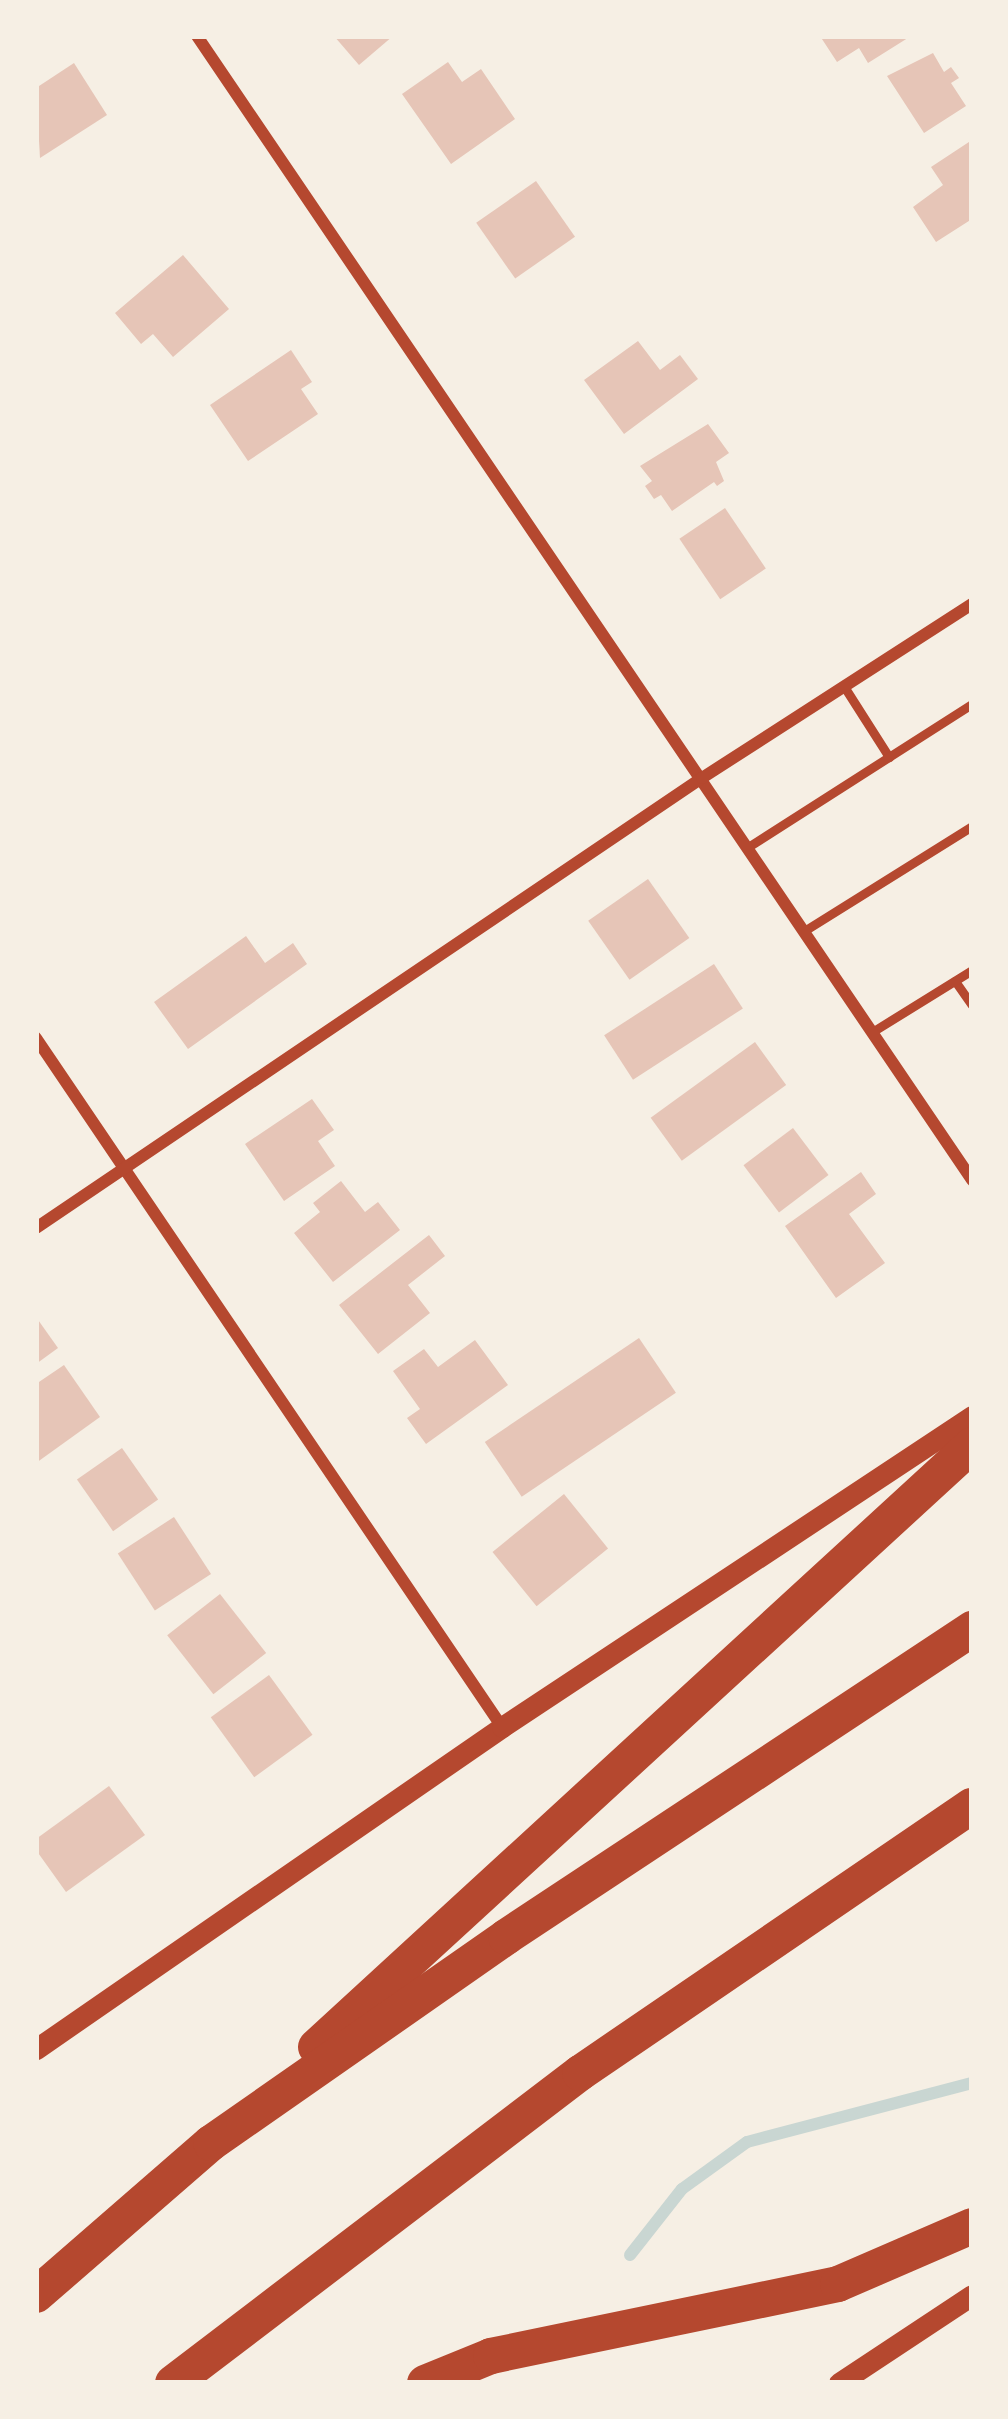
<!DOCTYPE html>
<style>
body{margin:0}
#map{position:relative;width:1008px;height:2419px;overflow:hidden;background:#f6efe4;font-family:Manrope,sans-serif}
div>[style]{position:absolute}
.stream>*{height:12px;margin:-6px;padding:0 6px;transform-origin:6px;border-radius:6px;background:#c9d6d2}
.building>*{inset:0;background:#e6c5b7;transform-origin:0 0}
.service>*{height:9px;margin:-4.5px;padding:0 4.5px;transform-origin:4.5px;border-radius:4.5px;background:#b5482f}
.minor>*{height:12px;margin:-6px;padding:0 6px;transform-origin:6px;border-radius:6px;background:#b5482f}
.tertiary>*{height:21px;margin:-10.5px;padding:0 10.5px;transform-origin:10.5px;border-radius:10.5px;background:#b5482f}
.motorway>*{height:36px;margin:-18px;padding:0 18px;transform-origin:18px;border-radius:18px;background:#b5482f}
span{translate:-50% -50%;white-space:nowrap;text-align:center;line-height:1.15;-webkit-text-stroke:9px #f6efe4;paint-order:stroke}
.frame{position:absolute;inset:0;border:39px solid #f6efe4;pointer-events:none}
</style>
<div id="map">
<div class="stream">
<div style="left:630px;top:2255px;width:84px;rotate:-51.8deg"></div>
<div style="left:682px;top:2189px;width:80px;rotate:-35.9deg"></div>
<div style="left:747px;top:2142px;width:233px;rotate:-14.7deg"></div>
</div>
<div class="building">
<div style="clip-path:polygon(334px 36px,393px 36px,359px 65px)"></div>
<div style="clip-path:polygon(820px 36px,911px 36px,868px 63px,859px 48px,837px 62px)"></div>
<div style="clip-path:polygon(933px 53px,944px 72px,951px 67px,959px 78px,951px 83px,966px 106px,924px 133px,887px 76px)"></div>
<div style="clip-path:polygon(448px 62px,462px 82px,481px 69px,515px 119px,451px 164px,402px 94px)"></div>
<div style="clip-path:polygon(74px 63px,107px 115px,40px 158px,36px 88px)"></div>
<div style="clip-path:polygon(972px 140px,972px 219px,936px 242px,913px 207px,943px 185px,931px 167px)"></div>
<div style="left:536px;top:181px;width:68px;height:73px;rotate:55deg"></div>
<div style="clip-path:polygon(183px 255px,229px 309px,173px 357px,153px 334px,141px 344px,115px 313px)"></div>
<div style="clip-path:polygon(638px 341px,660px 370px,680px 355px,698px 379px,624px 434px,584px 380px)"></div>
<div style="clip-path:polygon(291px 350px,312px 382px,301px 389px,318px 414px,248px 461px,210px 405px)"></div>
<div style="clip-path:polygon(708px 424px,729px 453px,716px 462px,724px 481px,717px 486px,714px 482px,672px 511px,661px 495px,654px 499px,645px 486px,652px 481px,640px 466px)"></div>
<div style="left:725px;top:508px;width:73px;height:55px;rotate:56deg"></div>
<div style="left:648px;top:879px;width:72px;height:73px;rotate:55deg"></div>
<div style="clip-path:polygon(246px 936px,265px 963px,293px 943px,307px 964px,188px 1049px,154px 1002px)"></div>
<div style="left:714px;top:964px;width:53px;height:131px;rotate:57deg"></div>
<div style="left:755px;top:1042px;width:53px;height:129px;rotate:54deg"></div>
<div style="clip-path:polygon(312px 1099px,334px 1130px,318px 1141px,335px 1166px,284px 1201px,245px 1144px)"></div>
<div style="left:793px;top:1128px;width:59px;height:62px;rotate:53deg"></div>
<div style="clip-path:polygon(861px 1172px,876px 1194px,849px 1214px,885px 1263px,836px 1298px,785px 1226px)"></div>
<div style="clip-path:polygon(341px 1181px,365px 1212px,378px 1202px,400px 1230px,333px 1282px,294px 1233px,320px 1212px,313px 1203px)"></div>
<div style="clip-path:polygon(429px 1235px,445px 1256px,408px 1285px,430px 1313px,378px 1354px,339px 1305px)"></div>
<div style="clip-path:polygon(36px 1317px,58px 1348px,36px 1364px)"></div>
<div style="left:639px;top:1338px;width:66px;height:186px;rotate:56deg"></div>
<div style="clip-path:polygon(475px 1340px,508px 1385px,426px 1444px,407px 1418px,420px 1409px,393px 1371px,424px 1349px,438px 1367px)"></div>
<div style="clip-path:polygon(64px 1365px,100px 1417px,36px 1463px,36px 1384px)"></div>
<div style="left:122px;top:1448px;width:63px;height:55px;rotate:55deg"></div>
<div style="left:564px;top:1494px;width:70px;height:92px;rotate:51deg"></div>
<div style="left:174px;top:1517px;width:68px;height:67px;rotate:57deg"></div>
<div style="left:220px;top:1594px;width:75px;height:67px;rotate:52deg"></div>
<div style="left:269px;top:1675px;width:74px;height:72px;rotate:54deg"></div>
<div style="clip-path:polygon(109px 1786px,145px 1835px,66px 1892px,36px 1850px,36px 1839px)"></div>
</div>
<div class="service">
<div style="left:845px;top:688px;width:82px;rotate:57.5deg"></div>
<div style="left:748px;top:847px;width:266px;rotate:-32.6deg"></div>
<div style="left:804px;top:931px;width:198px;rotate:-32deg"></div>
<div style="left:955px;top:981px;width:29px;rotate:55deg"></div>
<div style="left:872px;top:1032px;width:118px;rotate:-31.8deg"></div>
</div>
<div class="minor">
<div style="left:197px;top:36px;width:1382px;rotate:55.88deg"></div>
<div style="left:36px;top:1038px;width:832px;rotate:55.93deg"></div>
<div style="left:36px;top:1228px;width:804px;rotate:-34.05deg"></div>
<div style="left:702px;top:778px;width:321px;rotate:-32.8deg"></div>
</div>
<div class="tertiary">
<div style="left:36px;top:2049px;width:566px;rotate:-34.64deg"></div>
<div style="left:502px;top:1727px;width:564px;rotate:-33.49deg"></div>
<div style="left:839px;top:2383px;width:159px;rotate:-33.5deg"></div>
</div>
<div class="motorway">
<div style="left:316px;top:2047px;width:890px;rotate:-42.54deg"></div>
<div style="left:36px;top:2295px;width:232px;rotate:-41deg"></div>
<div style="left:211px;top:2143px;width:360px;rotate:-34.9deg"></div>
<div style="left:506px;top:1937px;width:559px;rotate:-33.46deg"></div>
<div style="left:173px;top:2383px;width:512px;rotate:-37.3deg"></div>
<div style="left:580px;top:2073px;width:474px;rotate:-34.3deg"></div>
<div style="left:425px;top:2383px;width:71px;rotate:-22.2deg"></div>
<div style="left:491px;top:2356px;width:354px;rotate:-11.7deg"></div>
<div style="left:838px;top:2284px;width:146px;rotate:-23.4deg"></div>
</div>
<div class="frame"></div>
</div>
